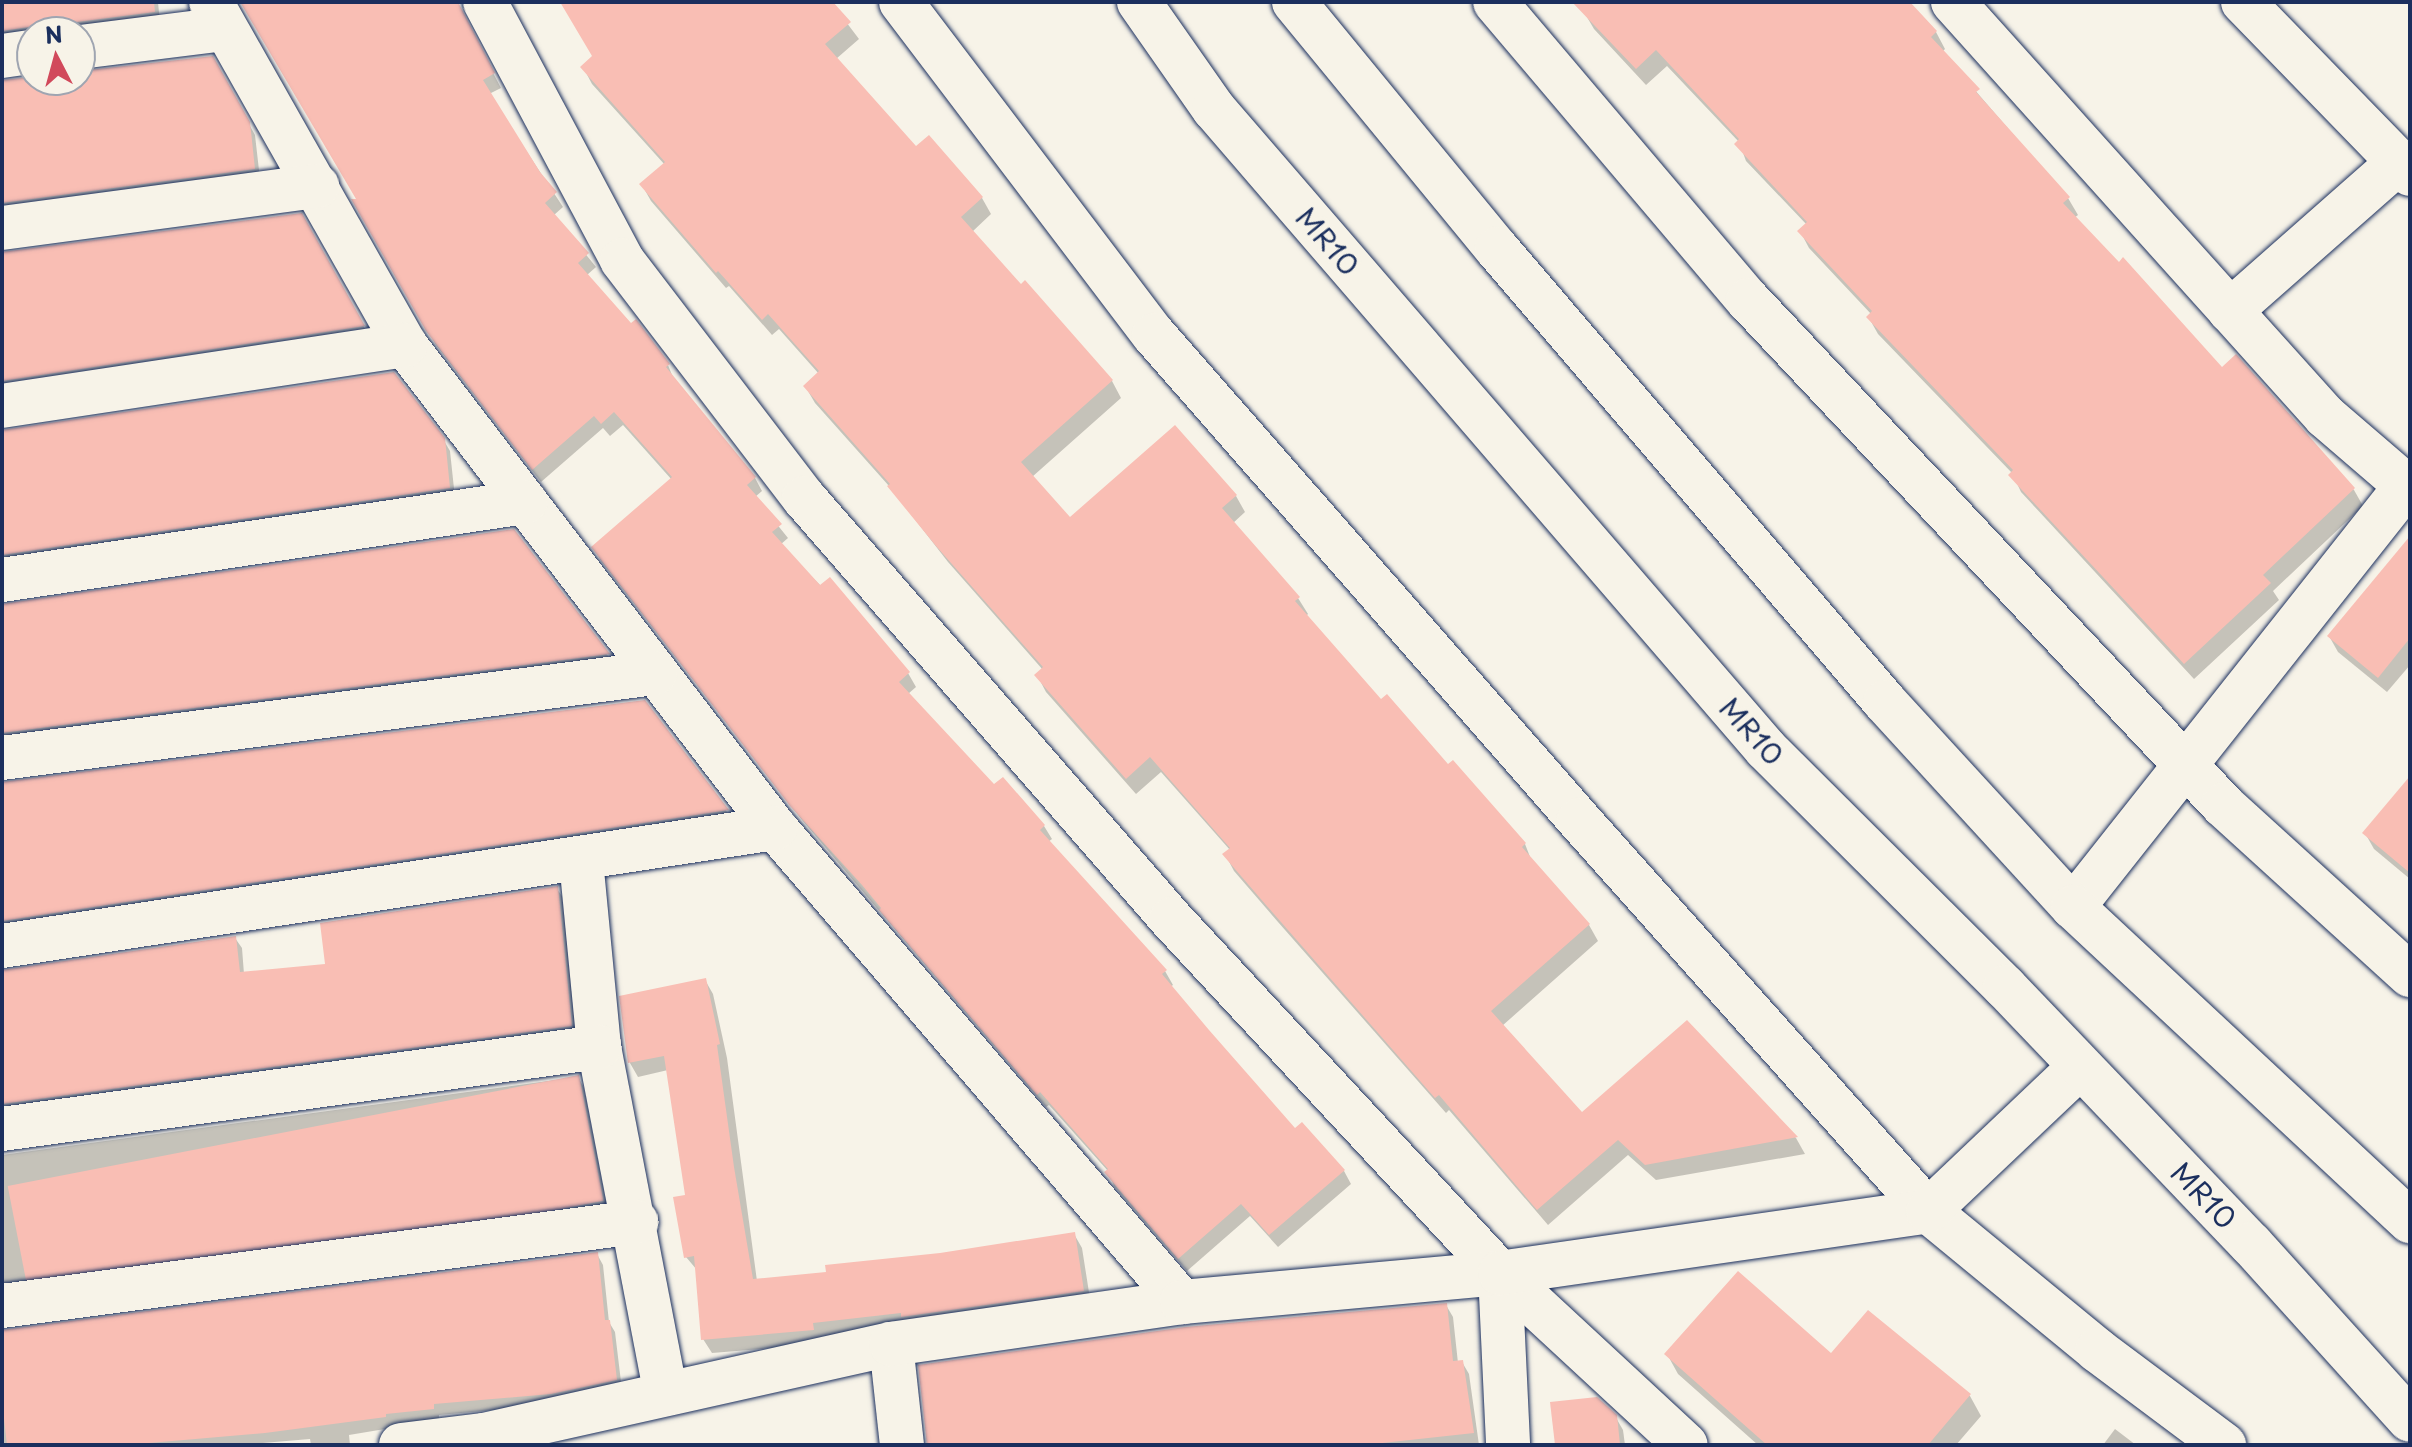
<!DOCTYPE html>
<style>
body{margin:0}
#map{position:relative;width:2412px;height:1447px;overflow:hidden;background:#f7f3e8;font-family:"Playpen Sans",sans-serif}
div>[style]{position:absolute}
.shadow>*{inset:0;background:#0003}
.building>*{inset:0;background:#f9beb4;transform-origin:0 0}
.roads{filter:drop-shadow(0 0 2px #1b2f5e) drop-shadow(0 0 2px #1b2f5e)}
.minor>*{height:44px;margin:-22px;padding:0 22px;transform-origin:22px;border-radius:22px;background:#f7f3e8}
.major>*{height:44px;margin:-22px;padding:0 22px;transform-origin:22px;border-radius:22px;background:#f7f3e8}
span{translate:-50% -50%;white-space:nowrap;text-align:center;line-height:1.15;-webkit-text-stroke:8px #f7f3e8;paint-order:stroke}
.street-label{font-size:28px;color:#1b2f5e}
.frame{position:absolute;inset:0;border:4px solid #1b2f5e;pointer-events:none}
.north{position:absolute;left:16px;top:16px;width:80px;height:80px;box-sizing:border-box;background:#f7f3e8;border:2px solid #9fa5b1;border-radius:50%;rotate:354deg;font-size:22px;font-weight:700;line-height:32px;text-align:center;color:#1b2f5e}
.north::after{content:'';display:block;margin:auto;width:28px;height:36px;background:#d1495b;clip-path:polygon(50% 0,100% 100%,50% 72%,0 100%)}
</style>
<div id="map">
<div class="shadow">
<div style="clip-path:polygon(2px 2px,158px 2px,160px 23px,80px 32px,32px 32px,2px 43px)"></div>
<div style="clip-path:polygon(241px 2px,434px 2px,474px 37px,501px 88px,489px 94px,563px 207px,554px 215px,596px 267px,587px 275px,668px 365px,674px 380px,755px 478px,762px 491px,755px 497px,788px 538px,780px 545px,908px 673px,916px 687px,908px 694px,994px 787px,1044px 826px,1052px 839px,1048px 842px,1165px 971px,1173px 985px,1170px 987px,1295px 1131px,1344px 1171px,1351px 1184px,1278px 1247px,1250px 1216px,1187px 1271px,1114px 1186px,1108px 1171px,1049px 1105px,1046px 1107px,802px 820px,601px 561px,594px 547px,672px 480px,623px 425px,610px 436px,603px 428px,541px 482px,436px 345px,355px 201px,359px 201px)"></div>
<div style="clip-path:polygon(562px 2px,831px 2px,859px 39px,836px 59px,915px 149px,982px 198px,991px 214px,972px 232px,1021px 286px,1024px 283px,1112px 381px,1121px 398px,1032px 477px,1069px 520px,1236px 496px,1245px 512px,1232px 524px,1298px 598px,1308px 614px,1305px 617px,1381px 702px,1525px 844px,1532px 862px,1589px 925px,1598px 941px,1502px 1026px,1582px 1115px,1687px 1023px,1796px 1138px,1805px 1154px,1656px 1180px,1628px 1155px,1548px 1225px,1449px 1110px,1446px 1113px,1278px 922px,1234px 871px,1225px 854px,1230px 850px,1161px 772px,1136px 794px,1046px 692px,1037px 675px,1043px 670px,948px 562px,889px 486px,815px 403px,805px 386px,819px 374px,779px 329px,772px 335px,729px 286px,726px 288px,651px 201px,642px 185px,665px 165px,592px 84px,583px 67px,595px 57px)"></div>
<div style="clip-path:polygon(1595px 2px,1907px 2px,1936px 32px,1945px 49px,1942px 52px,2068px 198px,2078px 215px,2074px 218px,2222px 370px,2232px 360px,2354px 490px,2363px 506px,2273px 591px,2279px 600px,2194px 679px,2021px 492px,2012px 473px,1878px 334px,1869px 318px,1872px 315px,1809px 248px,1800px 231px,1807px 225px,1746px 161px,1739px 142px,1667px 66px,1646px 85px,1594px 29px,1584px 12px)"></div>
<div style="clip-path:polygon(212px 58px,255px 135px,260px 179px,2px 215px,2px 82px,80px 80px,80px 73px)"></div>
<div style="clip-path:polygon(301px 215px,369px 336px,2px 393px,2px 254px)"></div>
<div style="clip-path:polygon(2px 432px,443px 439px,450px 451px,455px 498px,2px 567px)"></div>
<div style="clip-path:polygon(513px 531px,614px 664px,2px 745px,2px 606px)"></div>
<div style="clip-path:polygon(2410px 558px,2410px 665px,2387px 692px,2338px 652px,2329px 636px)"></div>
<div style="clip-path:polygon(644px 702px,733px 820px,2px 933px,2px 784px)"></div>
<div style="clip-path:polygon(2410px 779px,2410px 879px,2374px 849px,2365px 833px)"></div>
<div style="clip-path:polygon(557px 889px,564px 899px,577px 1036px,2px 1116px,2px 972px,235px 938px,242px 948px,244px 974px,327px 965px)"></div>
<div style="clip-path:polygon(705px 980px,713px 994px,727px 1058px,757px 1281px,828px 1274px,1074px 1234px,1082px 1248px,1091px 1305px,820px 1337px,821px 1344px,712px 1353px,703px 1339px,697px 1270px,686px 1257px,687px 1197px,668px 1070px,638px 1077px,630px 1063px,621px 997px)"></div>
<div style="clip-path:polygon(578px 1077px,584px 1088px,608px 1212px,2px 1293px,2px 1155px)"></div>
<div style="clip-path:polygon(597px 1254px,603px 1265px,609px 1322px,615px 1332px,622px 1390px,558px 1404px,439px 1415px,439px 1420px,391px 1425px,391px 1428px,349px 1435px,350px 1445px,311px 1445px,310px 1439px,239px 1445px,2px 1445px,2px 1332px)"></div>
<div style="clip-path:polygon(1446px 1305px,1453px 1317px,1458px 1363px,1462px 1362px,1469px 1374px,1479px 1445px,927px 1445px,921px 1367px)"></div>
<div style="clip-path:polygon(1868px 1312px,1970px 1396px,1981px 1416px,1956px 1445px,1758px 1445px,1678px 1374px,1667px 1354px,1832px 1356px)"></div>
<div style="clip-path:polygon(1615px 1416px,1623px 1430px,1625px 1445px,1557px 1445px)"></div>
<div style="clip-path:polygon(2115px 1429px,2136px 1445px,2103px 1445px)"></div>
</div>
<div class="building">
<div style="clip-path:polygon(2px 2px,154px 2px,155px 12px,77px 22px,61px 32px,29px 27px,2px 31px)"></div>
<div style="clip-path:polygon(240px 2px,458px 2px,495px 73px,483px 80px,540px 172px,557px 192px,545px 203px,589px 253px,578px 263px,631px 323px,636px 319px,670px 364px,666px 367px,756px 477px,747px 485px,782px 524px,772px 532px,820px 585px,830px 577px,910px 672px,899px 682px,994px 784px,1003px 777px,1045px 825px,1040px 830px,1167px 970px,1162px 974px,1209px 1030px,1295px 1128px,1302px 1122px,1345px 1170px,1269px 1235px,1241px 1204px,1178px 1259px,1104px 1172px,1108px 1169px,1040px 1092px,1037px 1095px,879px 910px,881px 908px,862px 885px,790px 806px,591px 547px,672px 477px,614px 412px,601px 424px,594px 416px,532px 470px,426px 331px,351px 199px,356px 199px)"></div>
<div style="clip-path:polygon(560px 2px,833px 2px,851px 22px,825px 44px,916px 146px,929px 135px,983px 197px,961px 217px,1021px 284px,1025px 280px,1113px 380px,1021px 462px,1070px 517px,1175px 425px,1237px 495px,1222px 508px,1300px 597px,1295px 601px,1381px 699px,1387px 694px,1448px 764px,1453px 760px,1526px 843px,1522px 847px,1590px 924px,1491px 1011px,1582px 1112px,1687px 1020px,1798px 1137px,1645px 1165px,1618px 1140px,1537px 1210px,1439px 1095px,1435px 1098px,1266px 905px,1222px 854px,1230px 848px,1150px 757px,1126px 779px,1034px 675px,1043px 667px,936px 546px,887px 486px,890px 484px,803px 386px,819px 371px,768px 314px,762px 320px,718px 271px,716px 273px,639px 184px,665px 162px,580px 67px,592px 56px)"></div>
<div style="clip-path:polygon(1572px 2px,1910px 2px,1937px 31px,1931px 37px,1980px 89px,1976px 92px,2070px 197px,2063px 203px,2119px 262px,2123px 257px,2222px 367px,2236px 354px,2355px 488px,2263px 575px,2271px 583px,2184px 664px,2008px 475px,2013px 470px,1866px 317px,1872px 311px,1797px 231px,1807px 222px,1734px 144px,1739px 139px,1656px 50px,1636px 69px)"></div>
<div style="clip-path:polygon(213px 56px,250px 122px,255px 169px,2px 203px,2px 80px,32px 77px,80px 80px,80px 71px)"></div>
<div style="clip-path:polygon(302px 213px,365px 326px,2px 381px,2px 252px)"></div>
<div style="clip-path:polygon(394px 372px,445px 438px,450px 488px,2px 555px,2px 430px)"></div>
<div style="clip-path:polygon(514px 529px,610px 654px,2px 733px,2px 604px)"></div>
<div style="clip-path:polygon(2410px 536px,2410px 638px,2378px 678px,2327px 636px)"></div>
<div style="clip-path:polygon(645px 700px,729px 810px,2px 921px,2px 782px)"></div>
<div style="clip-path:polygon(2410px 776px,2410px 873px,2362px 833px)"></div>
<div style="clip-path:polygon(558px 886px,572px 1026px,2px 1104px,2px 970px,236px 936px,240px 972px,325px 964px,320px 923px)"></div>
<div style="clip-path:polygon(706px 978px,720px 1044px,717px 1045px,734px 1167px,753px 1279px,826px 1272px,825px 1265px,940px 1253px,1075px 1232px,1084px 1291px,901px 1317px,901px 1313px,813px 1323px,814px 1330px,701px 1340px,694px 1256px,684px 1258px,673px 1197px,685px 1195px,664px 1056px,628px 1063px,619px 996px)"></div>
<div style="left:579px;top:1075px;width:128px;height:582px;rotate:79deg"></div>
<div style="clip-path:polygon(598px 1252px,605px 1320px,610px 1320px,617px 1380px,551px 1394px,434px 1404px,434px 1409px,386px 1414px,386px 1417px,265px 1433px,126px 1445px,7px 1445px,2px 1401px,2px 1330px)"></div>
<div style="clip-path:polygon(1738px 1271px,1831px 1353px,1868px 1310px,1971px 1394px,1928px 1445px,1767px 1445px,1664px 1354px)"></div>
<div style="clip-path:polygon(1447px 1303px,1453px 1361px,1463px 1360px,1474px 1433px,1364px 1445px,927px 1445px,918px 1365px,1185px 1327px)"></div>
<div style="clip-path:polygon(1597px 1397px,1617px 1415px,1620px 1445px,1555px 1445px,1550px 1402px)"></div>
</div>
<div class="roads">
<div class="minor">
<div style="left:211px;top:2px;width:394px;rotate:60.5deg"></div>
<div style="left:405px;top:345px;width:608px;rotate:52.55deg"></div>
<div style="left:775px;top:828px;width:625px;rotate:49.35deg"></div>
<div style="left:485px;top:2px;width:292px;rotate:62deg"></div>
<div style="left:622px;top:260px;width:300px;rotate:52.6deg"></div>
<div style="left:804px;top:498px;width:559px;rotate:48.92deg"></div>
<div style="left:1171px;top:919px;width:483px;rotate:47.1deg"></div>
<div style="left:1500px;top:1273px;width:253px;rotate:42.8deg"></div>
<div style="left:901px;top:2px;width:418px;rotate:52.8deg"></div>
<div style="left:1154px;top:335px;width:645px;rotate:48.77deg"></div>
<div style="left:1579px;top:820px;width:524px;rotate:48.25deg"></div>
<div style="left:1928px;top:1211px;width:219px;rotate:39.4deg"></div>
<div style="left:2097px;top:1350px;width:159px;rotate:36.8deg"></div>
<div style="left:1495px;top:2px;width:391px;rotate:49.7deg"></div>
<div style="left:1748px;top:300px;width:693px;rotate:46.75deg"></div>
<div style="left:2223px;top:805px;width:253px;rotate:42.3deg"></div>
<div style="left:1953px;top:2px;width:557px;rotate:48.06deg"></div>
<div style="left:2325px;top:416px;width:112px;rotate:40.7deg"></div>
<div style="left:2243px;top:2px;width:240px;rotate:45.8deg"></div>
<div style="left:80px;top:47px;width:146px;rotate:-7.1deg"></div>
<div style="left:2px;top:56px;width:30px;rotate:-8deg"></div>
<div style="left:2px;top:228px;width:318px;rotate:-7.6deg"></div>
<div style="left:2230px;top:311px;width:225px;rotate:-41.4deg"></div>
<div style="left:2px;top:406px;width:408px;rotate:-8.6deg"></div>
<div style="left:2px;top:580px;width:529px;rotate:-8.48deg"></div>
<div style="left:2px;top:758px;width:659px;rotate:-7.42deg"></div>
<div style="left:581px;top:860px;width:188px;rotate:84.5deg"></div>
<div style="left:599px;top:1047px;width:353px;rotate:79.1deg"></div>
<div style="left:2073px;top:907px;width:543px;rotate:-51.65deg"></div>
<div style="left:2px;top:946px;width:782px;rotate:-8.68deg"></div>
<div style="left:2px;top:1129px;width:603px;rotate:-7.82deg"></div>
<div style="left:1500px;top:1273px;width:172px;rotate:87.3deg"></div>
<div style="left:2px;top:1306px;width:640px;rotate:-7.55deg"></div>
<div style="left:891px;top:1344px;width:102px;rotate:83.8deg"></div>
<div style="left:401px;top:1445px;width:84px;rotate:-6.9deg"></div>
<div style="left:484px;top:1435px;width:417px;rotate:-12.6deg"></div>
<div style="left:891px;top:1344px;width:294px;rotate:-8.2deg"></div>
<div style="left:1182px;top:1302px;width:319px;rotate:-5.2deg"></div>
<div style="left:1500px;top:1273px;width:432px;rotate:-8.2deg"></div>
<div style="left:1928px;top:1211px;width:209px;rotate:-43.5deg"></div>
</div>
<div class="major">
<div style="left:1139px;top:2px;width:131px;rotate:55deg"></div>
<div style="left:1214px;top:109px;width:845px;rotate:49.22deg"></div>
<div style="left:1766px;top:749px;width:337px;rotate:44.9deg"></div>
<div style="left:2005px;top:987px;width:356px;rotate:46.3deg"></div>
<div style="left:2251px;top:1244px;width:237px;rotate:47.9deg"></div>
<div style="left:1294px;top:2px;width:320px;rotate:50.6deg"></div>
<div style="left:1497px;top:249px;width:596px;rotate:49.42deg"></div>
<div style="left:1885px;top:702px;width:278px;rotate:47.5deg"></div>
<div style="left:2073px;top:907px;width:461px;rotate:43deg"></div>
</div>
</div>
<div class="street-label">
<span style="left:1328px;top:241px;rotate:49deg">MR10</span>
<span style="left:1752px;top:731px;rotate:48deg">MR10</span>
<span style="left:2204px;top:1195px;rotate:46deg">MR10</span>
</div>
<div class="frame"></div>
<div class="north">N</div>
</div>
